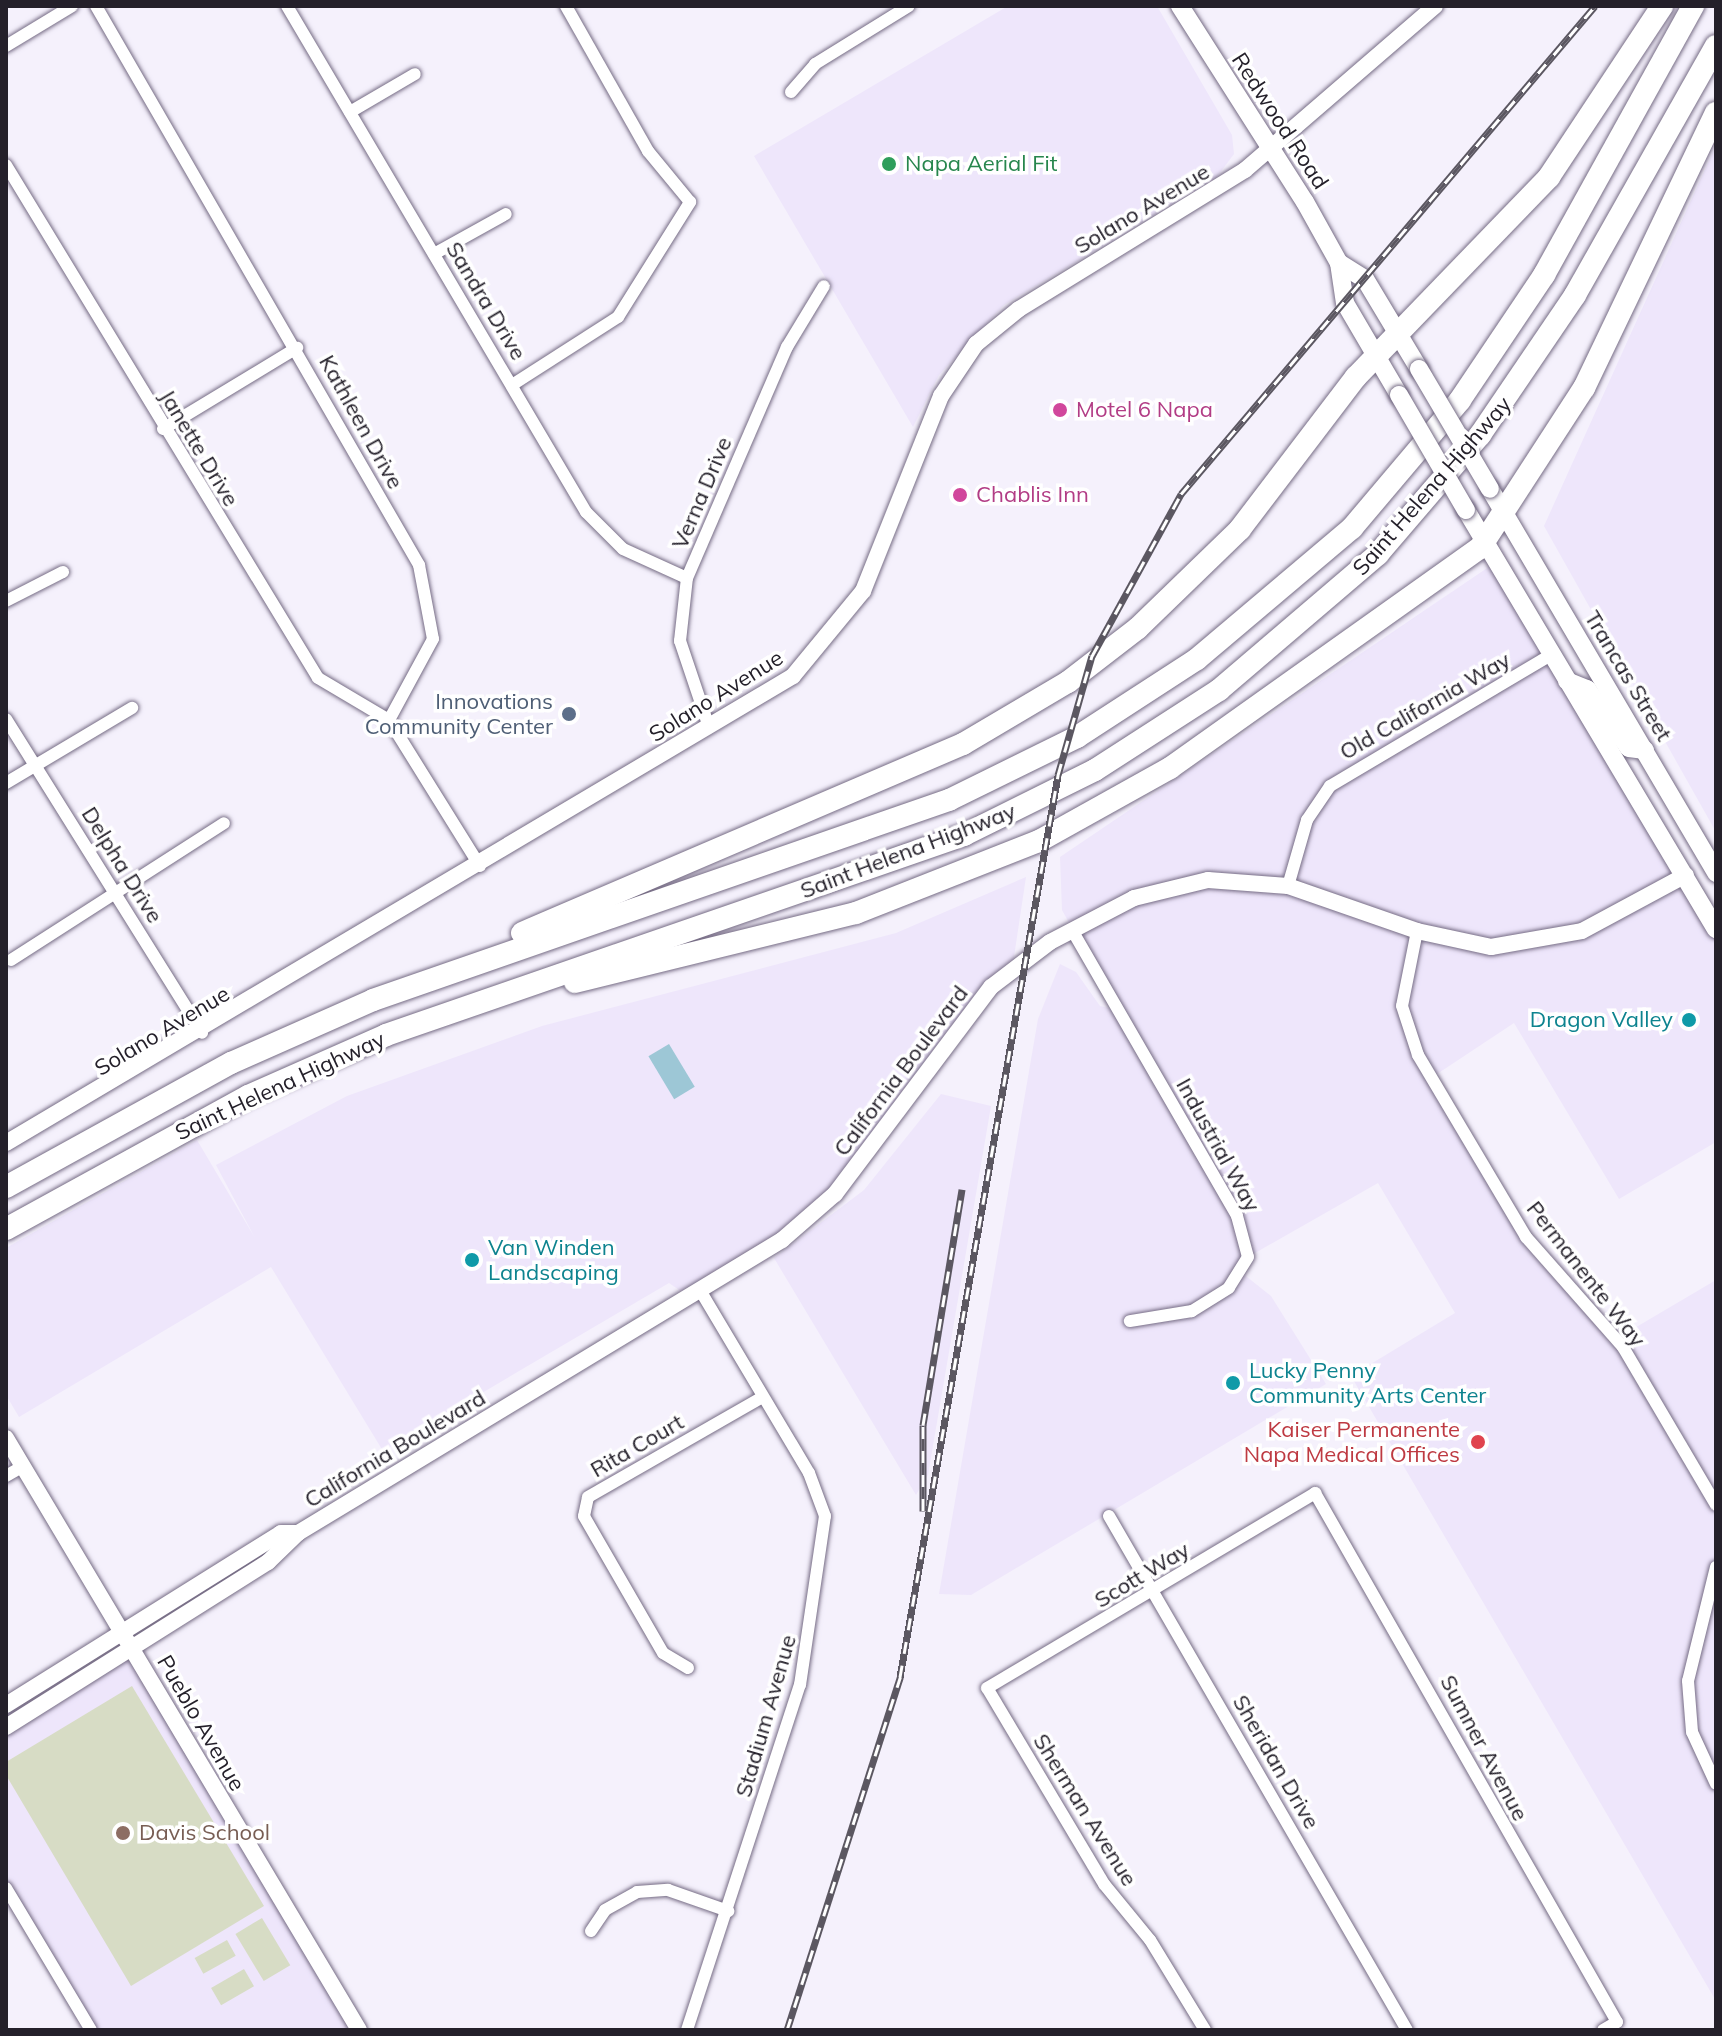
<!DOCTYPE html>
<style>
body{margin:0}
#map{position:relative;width:1722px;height:2036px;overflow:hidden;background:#f5f1fc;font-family:Mulish,sans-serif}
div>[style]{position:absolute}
.built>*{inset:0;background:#eee6fb}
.green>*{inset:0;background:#d7dcc5;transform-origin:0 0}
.water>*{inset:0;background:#9dc7d6;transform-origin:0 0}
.roads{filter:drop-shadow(0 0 2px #756b84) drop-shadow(0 0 2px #756b84)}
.minor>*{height:12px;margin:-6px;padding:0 6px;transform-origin:6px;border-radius:6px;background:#fff}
.tertiary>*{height:16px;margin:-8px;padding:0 8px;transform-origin:8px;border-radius:8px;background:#fff}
.secondary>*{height:18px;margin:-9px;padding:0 9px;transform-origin:9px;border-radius:9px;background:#fff}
.motorway>*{height:22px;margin:-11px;padding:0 11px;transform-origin:11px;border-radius:11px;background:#fff}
.rail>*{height:7px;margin-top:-3.5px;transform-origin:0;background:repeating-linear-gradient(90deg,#fff 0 12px,#5b5761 0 24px);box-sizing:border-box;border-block:2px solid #5b5761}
.bridges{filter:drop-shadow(0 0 2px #756b84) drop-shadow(0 0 2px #756b84)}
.secondary-bridge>*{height:18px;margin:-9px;padding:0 9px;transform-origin:9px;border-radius:9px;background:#fff}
.dots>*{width:22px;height:22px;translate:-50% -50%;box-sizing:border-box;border:4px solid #fff;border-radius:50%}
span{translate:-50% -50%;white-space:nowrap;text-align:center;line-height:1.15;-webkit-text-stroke:7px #fff;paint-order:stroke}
.street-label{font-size:22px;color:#24202a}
.leisure-label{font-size:22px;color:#27864d}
.left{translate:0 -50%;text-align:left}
.hotel-label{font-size:22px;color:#b23c85}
.service-label{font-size:22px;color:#4e5e75}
.right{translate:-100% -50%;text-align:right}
.culture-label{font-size:22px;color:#0d838f}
.health-label{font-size:22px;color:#be3a42}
.education-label{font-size:22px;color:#785e54}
.frame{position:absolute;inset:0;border:8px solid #24202a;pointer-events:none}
</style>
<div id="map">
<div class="built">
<div style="clip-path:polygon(1008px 6px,1157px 6px,1232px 135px,1234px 154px,1216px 178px,1004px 305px,939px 375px,913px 427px,754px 156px)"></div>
<div style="clip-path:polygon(1716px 145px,1716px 832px,1544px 526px)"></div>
<div style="clip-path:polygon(1496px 562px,1716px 929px,1716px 1142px,1619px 1199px,1514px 1023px,1431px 1078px,1526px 1237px,1616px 1339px,1716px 1280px,1716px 2001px,1351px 1376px,1455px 1313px,1378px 1183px,1248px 1257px,1242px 1273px,1271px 1296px,1326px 1384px,971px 1595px,939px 1594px,1038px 1019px,1060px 964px,1076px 972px,1100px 1006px,1117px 1010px,1062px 910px,1060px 857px)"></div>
<div style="clip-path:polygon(1026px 877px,1012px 970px,835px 1194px,688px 1296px,669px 1283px,383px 1451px,271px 1267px,19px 1417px,6px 1395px,6px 1248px,197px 1140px,255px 1238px,216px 1165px,347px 1096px,542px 1026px,896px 933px)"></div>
<div style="clip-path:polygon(941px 1094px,991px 1106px,928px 1475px,916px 1495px,774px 1258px,864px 1190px)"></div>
<div style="clip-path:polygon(131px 1647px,359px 2030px,91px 2030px,6px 1888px,6px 1727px)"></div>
</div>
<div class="green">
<div style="clip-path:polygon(132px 1686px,264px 1906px,131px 1986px,6px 1775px,6px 1762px)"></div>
<div style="left:262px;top:1918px;width:55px;height:31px;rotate:59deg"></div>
<div style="left:227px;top:1940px;width:18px;height:37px;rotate:61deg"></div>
<div style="left:244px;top:1969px;width:20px;height:38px;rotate:60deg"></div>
</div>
<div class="water">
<div style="left:669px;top:1044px;width:50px;height:24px;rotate:59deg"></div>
</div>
<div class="roads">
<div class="minor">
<div style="left:96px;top:6px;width:646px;rotate:59.98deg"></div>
<div style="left:419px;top:565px;width:75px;rotate:79.3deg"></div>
<div style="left:433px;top:639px;width:92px;rotate:118.5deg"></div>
<div style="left:389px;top:720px;width:172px;rotate:58.1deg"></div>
<div style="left:287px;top:6px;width:588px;rotate:59.42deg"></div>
<div style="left:586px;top:512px;width:52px;rotate:45deg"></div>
<div style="left:623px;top:549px;width:70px;rotate:24.4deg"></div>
<div style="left:6px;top:46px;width:77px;rotate:-31.2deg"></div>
<div style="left:791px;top:92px;width:37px;rotate:-49deg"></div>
<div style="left:815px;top:64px;width:110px;rotate:-31.7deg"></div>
<div style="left:350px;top:112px;width:75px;rotate:-30.3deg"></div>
<div style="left:6px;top:165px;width:600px;rotate:58.69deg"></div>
<div style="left:318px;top:678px;width:82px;rotate:30.6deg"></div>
<div style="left:434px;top:254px;width:82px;rotate:-29.1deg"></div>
<div style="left:512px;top:385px;width:126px;rotate:-32.7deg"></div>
<div style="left:618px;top:317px;width:136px;rotate:-57.9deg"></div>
<div style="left:690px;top:202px;width:66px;rotate:-129.5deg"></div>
<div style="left:648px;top:151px;width:167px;rotate:-119.5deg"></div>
<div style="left:163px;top:429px;width:157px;rotate:-31.2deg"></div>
<div style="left:6px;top:601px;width:64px;rotate:-27deg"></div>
<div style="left:6px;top:719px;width:370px;rotate:58deg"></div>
<div style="left:709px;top:727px;width:91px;rotate:-108.6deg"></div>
<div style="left:680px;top:641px;width:63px;rotate:-83.7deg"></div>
<div style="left:687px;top:578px;width:252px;rotate:-66.6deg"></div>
<div style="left:787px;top:347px;width:71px;rotate:-58.8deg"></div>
<div style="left:6px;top:783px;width:147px;rotate:-30.8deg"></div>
<div style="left:1288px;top:886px;width:69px;rotate:-73.9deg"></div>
<div style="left:1307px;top:820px;width:41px;rotate:-55.9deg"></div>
<div style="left:1330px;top:786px;width:257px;rotate:-30.7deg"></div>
<div style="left:1072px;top:930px;width:330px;rotate:60deg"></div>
<div style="left:1237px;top:1216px;width:42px;rotate:75deg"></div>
<div style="left:1248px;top:1257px;width:36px;rotate:122deg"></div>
<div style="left:1229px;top:1288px;width:44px;rotate:148.1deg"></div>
<div style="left:1192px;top:1311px;width:63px;rotate:170.8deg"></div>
<div style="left:1417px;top:931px;width:76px;rotate:101.3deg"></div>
<div style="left:1402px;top:1006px;width:52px;rotate:71.9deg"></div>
<div style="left:1418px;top:1055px;width:212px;rotate:59.3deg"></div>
<div style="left:1526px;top:1237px;width:147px;rotate:48.6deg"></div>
<div style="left:1623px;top:1347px;width:183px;rotate:59.5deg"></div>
<div style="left:11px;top:960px;width:253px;rotate:-32.7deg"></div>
<div style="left:6px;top:1476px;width:20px;rotate:-30deg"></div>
<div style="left:1109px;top:1516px;width:594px;rotate:59.9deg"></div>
<div style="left:1716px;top:1567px;width:117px;rotate:103.8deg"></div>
<div style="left:1688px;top:1681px;width:51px;rotate:85.5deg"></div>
<div style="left:1692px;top:1732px;width:57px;rotate:65.2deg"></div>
<div style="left:688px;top:1668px;width:29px;rotate:-149deg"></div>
<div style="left:663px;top:1653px;width:158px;rotate:-120deg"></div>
<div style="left:584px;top:1516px;width:19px;rotate:-78deg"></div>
<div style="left:588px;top:1497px;width:199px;rotate:-29.8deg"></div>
<div style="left:6px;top:1888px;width:165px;rotate:59.1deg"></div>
<div style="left:591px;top:1931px;width:25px;rotate:-56deg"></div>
<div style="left:605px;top:1910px;width:37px;rotate:-29deg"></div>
<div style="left:637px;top:1892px;width:31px;rotate:-4deg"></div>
<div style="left:668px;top:1890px;width:64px;rotate:19.3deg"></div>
<div style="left:687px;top:2030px;width:363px;rotate:-71.9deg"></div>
<div style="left:800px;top:1685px;width:171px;rotate:-81.6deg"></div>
<div style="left:825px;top:1516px;width:46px;rotate:-110.4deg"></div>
<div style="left:809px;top:1473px;width:213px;rotate:-120.8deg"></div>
<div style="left:1205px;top:2030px;width:105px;rotate:-121.4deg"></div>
<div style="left:1150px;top:1940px;width:72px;rotate:-129.4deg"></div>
<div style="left:1104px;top:1884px;width:228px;rotate:-120.8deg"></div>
<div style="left:987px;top:1688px;width:382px;rotate:-30.7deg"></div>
<div style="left:1315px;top:1493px;width:609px;rotate:60.28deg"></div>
<div style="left:1617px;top:2022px;width:16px;rotate:150deg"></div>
</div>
<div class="tertiary">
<div style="left:6px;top:1143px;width:915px;rotate:-30.68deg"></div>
<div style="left:793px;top:676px;width:110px;rotate:-50.5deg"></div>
<div style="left:863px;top:591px;width:210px;rotate:-68.2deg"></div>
<div style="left:941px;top:396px;width:63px;rotate:-56.1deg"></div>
<div style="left:976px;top:344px;width:55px;rotate:-39.1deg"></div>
<div style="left:1019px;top:309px;width:265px;rotate:-31.6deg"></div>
<div style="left:1245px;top:170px;width:251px;rotate:-40.8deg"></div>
<div style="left:6px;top:1438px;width:689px;rotate:59.19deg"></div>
<div style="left:6px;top:1705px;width:324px;rotate:-32deg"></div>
<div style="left:281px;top:1533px;width:17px"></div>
<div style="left:6px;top:1727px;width:310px;rotate:-32.2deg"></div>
<div style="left:268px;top:1562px;width:42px;rotate:-44deg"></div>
<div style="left:298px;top:1533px;width:566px;rotate:-31.19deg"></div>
<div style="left:782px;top:1240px;width:70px;rotate:-41deg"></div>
<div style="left:835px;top:1194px;width:259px;rotate:-53deg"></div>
<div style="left:991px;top:987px;width:74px;rotate:-37.3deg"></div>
<div style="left:1050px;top:942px;width:95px;rotate:-27.6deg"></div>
<div style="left:1134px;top:898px;width:76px;rotate:-13.7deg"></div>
<div style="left:1208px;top:880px;width:80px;rotate:4.3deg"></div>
<div style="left:1288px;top:886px;width:137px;rotate:19.2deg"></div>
<div style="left:1417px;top:931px;width:76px;rotate:12.2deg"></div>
<div style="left:1491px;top:947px;width:92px;rotate:-10deg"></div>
<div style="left:1582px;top:931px;width:118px;rotate:-28.3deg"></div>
</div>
<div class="secondary">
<div style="left:1180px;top:6px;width:232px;rotate:57.5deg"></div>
<div style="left:1305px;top:202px;width:70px;rotate:60.9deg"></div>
<div style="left:1339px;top:263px;width:40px;rotate:81.5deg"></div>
<div style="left:1345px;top:303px;width:107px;rotate:59.6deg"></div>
<div style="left:1339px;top:263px;width:31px;rotate:32deg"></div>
<div style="left:1365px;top:279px;width:105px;rotate:59deg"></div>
<div style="left:1490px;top:489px;width:446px;rotate:59.5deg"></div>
<div style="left:1466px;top:510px;width:488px;rotate:59.2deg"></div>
<div style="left:1567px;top:681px;width:22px;rotate:22deg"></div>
<div style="left:1587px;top:689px;width:72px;rotate:54.6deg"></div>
<div style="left:1629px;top:748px;width:16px;rotate:7deg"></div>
</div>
<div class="motorway">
<div style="left:522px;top:933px;width:480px;rotate:-23.2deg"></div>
<div style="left:963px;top:744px;width:122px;rotate:-30.6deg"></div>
<div style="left:1068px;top:682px;width:88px;rotate:-37.6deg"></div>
<div style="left:1138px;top:628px;width:142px;rotate:-44.1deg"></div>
<div style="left:1240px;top:529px;width:191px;rotate:-52.7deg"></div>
<div style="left:1356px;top:377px;width:278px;rotate:-46deg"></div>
<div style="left:1549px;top:177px;width:205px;rotate:-56.5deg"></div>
<div style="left:575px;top:982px;width:289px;rotate:-13.8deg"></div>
<div style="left:856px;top:913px;width:197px;rotate:-21.5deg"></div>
<div style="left:1039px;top:841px;width:150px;rotate:-29.1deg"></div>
<div style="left:1170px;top:768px;width:380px;rotate:-35.4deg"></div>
<div style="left:1480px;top:548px;width:191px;rotate:-57deg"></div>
<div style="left:1584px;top:388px;width:305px;rotate:-64.4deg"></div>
<div style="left:6px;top:1187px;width:257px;rotate:-28.9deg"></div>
<div style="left:231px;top:1063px;width:155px;rotate:-23.9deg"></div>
<div style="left:373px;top:1000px;width:610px;rotate:-19.15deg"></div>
<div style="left:949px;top:800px;width:143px;rotate:-26.2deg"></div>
<div style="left:1077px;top:737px;width:143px;rotate:-33deg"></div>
<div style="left:1197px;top:659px;width:203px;rotate:-40.2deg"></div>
<div style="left:1352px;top:528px;width:167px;rotate:-49.8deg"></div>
<div style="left:1460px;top:400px;width:151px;rotate:-56.1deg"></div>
<div style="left:1544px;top:275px;width:308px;rotate:-61deg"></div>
<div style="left:6px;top:1229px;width:276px;rotate:-28.8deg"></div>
<div style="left:248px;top:1096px;width:151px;rotate:-23.8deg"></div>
<div style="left:386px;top:1035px;width:612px;rotate:-19.09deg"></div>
<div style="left:964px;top:835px;width:146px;rotate:-26.4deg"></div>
<div style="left:1095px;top:770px;width:148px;rotate:-32.8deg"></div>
<div style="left:1219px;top:690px;width:209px;rotate:-40.5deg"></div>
<div style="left:1378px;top:554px;width:157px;rotate:-49.4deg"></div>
<div style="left:1480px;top:435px;width:169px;rotate:-55.8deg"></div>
<div style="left:1575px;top:295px;width:286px;rotate:-60.5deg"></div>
</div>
</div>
<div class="rail">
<div style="left:923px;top:1511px;width:86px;rotate:-90deg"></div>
<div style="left:923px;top:1425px;width:239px;rotate:-80.6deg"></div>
<div style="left:787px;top:2030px;width:371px;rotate:-72.2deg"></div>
<div style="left:900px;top:1677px;width:916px;rotate:-80.06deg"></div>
<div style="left:1058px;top:775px;width:124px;rotate:-74.1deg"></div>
<div style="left:1092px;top:656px;width:185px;rotate:-61.2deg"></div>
<div style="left:1181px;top:494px;width:640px;rotate:-49.69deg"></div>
</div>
<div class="bridges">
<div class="secondary-bridge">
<div style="left:1419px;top:369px;width:139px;rotate:59.4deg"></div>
<div style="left:1399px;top:395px;width:133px;rotate:59.8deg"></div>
</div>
</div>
<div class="dots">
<div style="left:889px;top:164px;background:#2e9e5b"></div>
<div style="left:1060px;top:410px;background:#d1479c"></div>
<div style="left:960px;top:495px;background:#d1479c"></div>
<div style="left:569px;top:714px;background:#5c6f8a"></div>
<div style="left:1689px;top:1020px;background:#0f9aa8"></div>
<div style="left:472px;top:1260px;background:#0f9aa8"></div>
<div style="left:1233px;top:1383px;background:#0f9aa8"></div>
<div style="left:1478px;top:1442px;background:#e0444e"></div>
<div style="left:123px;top:1833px;background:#8d6e63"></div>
</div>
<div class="street-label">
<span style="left:1280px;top:121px;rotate:57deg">Redwood Road</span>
<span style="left:1142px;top:209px;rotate:-31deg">Solano Avenue</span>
<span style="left:486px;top:301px;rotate:59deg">Sandra Drive</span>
<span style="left:361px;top:422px;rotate:61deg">Kathleen Drive</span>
<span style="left:199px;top:448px;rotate:59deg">Janette Drive</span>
<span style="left:1432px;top:486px;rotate:-49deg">Saint Helena Highway</span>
<span style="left:702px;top:493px;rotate:-67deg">Verna Drive</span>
<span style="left:1628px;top:676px;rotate:59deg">Trancas Street</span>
<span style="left:716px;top:696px;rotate:-32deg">Solano Avenue</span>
<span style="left:1425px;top:706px;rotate:-30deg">Old California Way</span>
<span style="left:908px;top:851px;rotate:-21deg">Saint Helena Highway</span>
<span style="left:122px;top:865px;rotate:58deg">Delpha Drive</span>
<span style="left:162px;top:1031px;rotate:-31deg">Solano Avenue</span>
<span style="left:901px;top:1071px;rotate:-53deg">California Boulevard</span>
<span style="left:280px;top:1086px;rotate:-25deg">Saint Helena Highway</span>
<span style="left:1218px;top:1145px;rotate:61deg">Industrial Way</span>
<span style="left:1586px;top:1274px;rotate:52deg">Permanente Way</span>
<span style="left:637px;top:1446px;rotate:-30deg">Rita Court</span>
<span style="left:395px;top:1449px;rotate:-31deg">California Boulevard</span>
<span style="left:1142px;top:1575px;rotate:-31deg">Scott Way</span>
<span style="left:766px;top:1716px;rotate:-74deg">Stadium Avenue</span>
<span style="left:201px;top:1723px;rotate:60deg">Pueblo Avenue</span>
<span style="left:1484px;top:1748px;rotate:62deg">Sumner Avenue</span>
<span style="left:1276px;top:1762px;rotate:60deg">Sheridan Drive</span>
<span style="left:1085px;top:1810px;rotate:58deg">Sherman Avenue</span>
</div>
<div class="leisure-label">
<span class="left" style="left:905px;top:164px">Napa Aerial Fit</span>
</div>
<div class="hotel-label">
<span class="left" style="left:1076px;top:410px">Motel 6 Napa</span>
<span class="left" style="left:976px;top:495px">Chablis Inn</span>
</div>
<div class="service-label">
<span class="right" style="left:553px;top:714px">Innovations<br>Community Center</span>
</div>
<div class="culture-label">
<span class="right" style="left:1673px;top:1020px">Dragon Valley</span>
<span class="left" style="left:488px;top:1260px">Van Winden<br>Landscaping</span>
<span class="left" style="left:1249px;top:1383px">Lucky Penny<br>Community Arts Center</span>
</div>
<div class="health-label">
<span class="right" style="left:1460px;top:1442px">Kaiser Permanente<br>Napa Medical Offices</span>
</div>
<div class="education-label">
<span class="left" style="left:139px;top:1833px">Davis School</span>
</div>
<div class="frame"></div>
</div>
